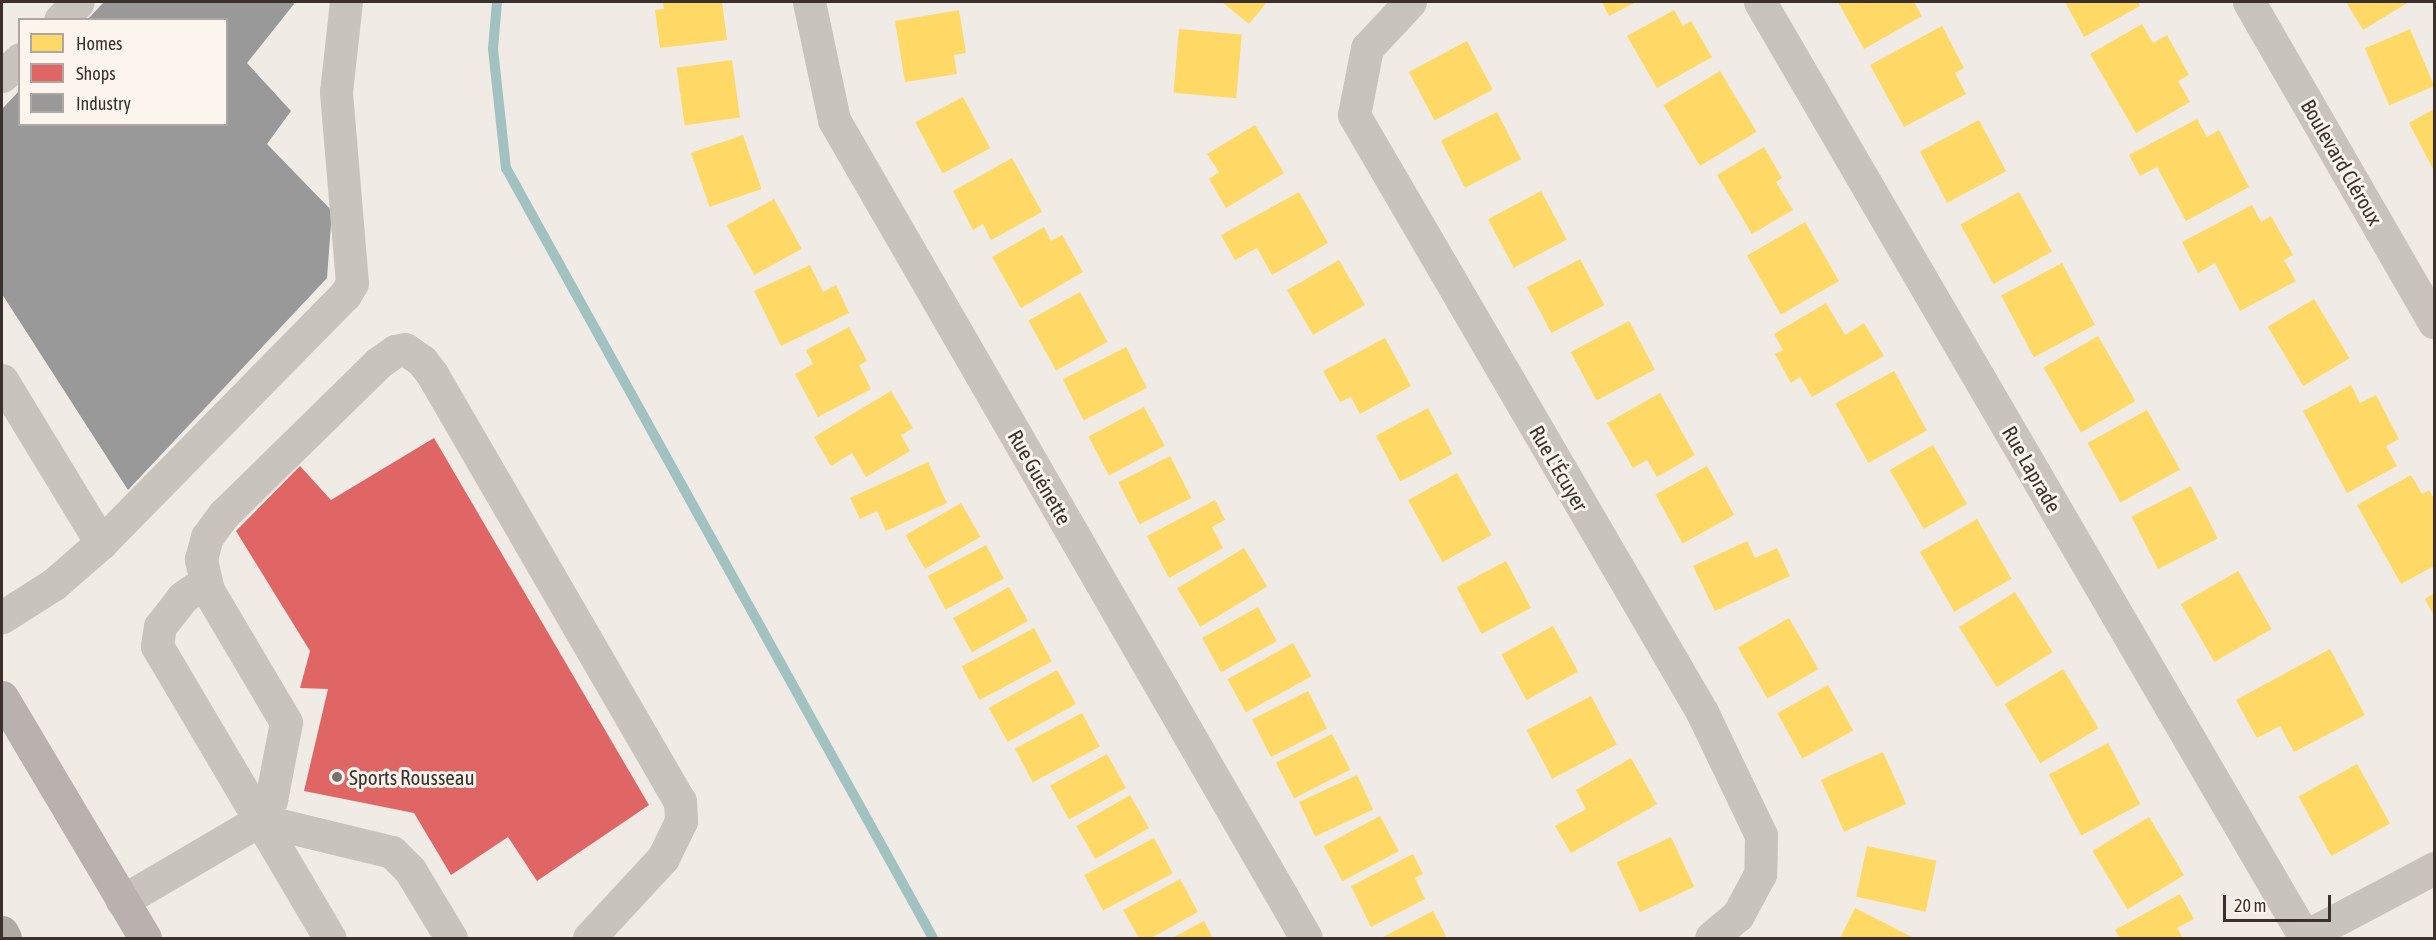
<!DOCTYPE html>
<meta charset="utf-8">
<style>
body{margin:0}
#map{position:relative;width:2436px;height:940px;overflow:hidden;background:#f0ebe5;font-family:"Asap Condensed",sans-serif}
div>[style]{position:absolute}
.homes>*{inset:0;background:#ffd966;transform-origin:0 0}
.shops>*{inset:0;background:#e06666}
.industry>*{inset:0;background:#999}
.stream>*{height:10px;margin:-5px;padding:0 5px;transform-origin:5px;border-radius:5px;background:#a1c2c1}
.minor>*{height:33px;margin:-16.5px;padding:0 16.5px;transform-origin:16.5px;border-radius:16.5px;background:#c9c3be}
.major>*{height:33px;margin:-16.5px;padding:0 16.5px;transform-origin:16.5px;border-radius:16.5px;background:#b8b1ad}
.highway>*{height:33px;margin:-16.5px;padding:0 16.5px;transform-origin:16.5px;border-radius:16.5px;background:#afaaa4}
.dots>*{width:16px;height:16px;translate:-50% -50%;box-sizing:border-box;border:3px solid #fbf5ee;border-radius:50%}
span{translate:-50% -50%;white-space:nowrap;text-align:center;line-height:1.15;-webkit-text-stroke:6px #fbf5ee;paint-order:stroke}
.street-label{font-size:21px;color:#3b302b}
.poi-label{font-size:21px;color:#3b302b}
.left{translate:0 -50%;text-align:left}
.frame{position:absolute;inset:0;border:3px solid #3b302b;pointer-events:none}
.legend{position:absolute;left:18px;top:18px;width:210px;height:108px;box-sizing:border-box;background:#fbf5ee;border:2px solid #aea6a0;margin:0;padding:8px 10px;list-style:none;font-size:18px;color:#3b302b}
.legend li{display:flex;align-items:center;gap:12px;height:30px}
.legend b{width:30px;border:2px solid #aea6a0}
.scale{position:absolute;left:2223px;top:895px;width:108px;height:27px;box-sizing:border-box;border:3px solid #3b302b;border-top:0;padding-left:8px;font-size:18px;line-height:21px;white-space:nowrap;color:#3b302b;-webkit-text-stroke:4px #fbf5ee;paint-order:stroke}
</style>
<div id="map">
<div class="homes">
<div style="clip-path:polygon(663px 2px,722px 2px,727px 40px,660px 48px,655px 10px,664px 9px)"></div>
<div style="clip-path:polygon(1222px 2px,1267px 2px,1249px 24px)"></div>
<div style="clip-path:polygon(1602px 2px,1636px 2px,1609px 16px)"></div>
<div style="clip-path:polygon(1838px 2px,1914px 2px,1922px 16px,1864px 49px)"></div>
<div style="clip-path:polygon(2065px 2px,2138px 2px,2140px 6px,2084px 37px)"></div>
<div style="clip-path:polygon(2346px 2px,2406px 2px,2407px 3px,2363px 30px)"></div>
<div style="clip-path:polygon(959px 10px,966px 53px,954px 55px,957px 74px,905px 82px,895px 21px)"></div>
<div style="clip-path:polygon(1674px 10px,1683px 26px,1691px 21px,1712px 57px,1657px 88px,1627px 36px)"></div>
<div style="clip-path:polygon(2142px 24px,2153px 43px,2167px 35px,2189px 75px,2178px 81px,2190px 102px,2136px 133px,2090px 54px)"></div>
<div style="clip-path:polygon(1942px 26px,1964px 68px,1955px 73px,1966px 94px,1904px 127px,1870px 65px)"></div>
<div style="left:1179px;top:29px;width:63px;height:64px;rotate:5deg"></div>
<div style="left:2410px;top:29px;width:62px;height:49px;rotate:67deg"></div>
<div style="left:1467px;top:41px;width:55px;height:66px;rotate:62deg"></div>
<div style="left:732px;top:60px;width:58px;height:56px;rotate:82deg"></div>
<div style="left:1720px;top:71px;width:71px;height:66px;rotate:59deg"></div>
<div style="left:963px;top:97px;width:58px;height:54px;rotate:62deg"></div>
<div style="clip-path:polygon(2434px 109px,2434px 171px,2409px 123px)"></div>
<div style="left:1497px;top:112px;width:53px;height:63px;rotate:63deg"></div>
<div style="clip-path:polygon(2197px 119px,2207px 137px,2219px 130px,2249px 187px,2186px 221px,2157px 167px,2140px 176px,2129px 155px)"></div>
<div style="left:1979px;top:120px;width:58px;height:67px;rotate:62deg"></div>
<div style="clip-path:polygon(1255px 125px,1284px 173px,1226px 208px,1209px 179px,1219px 172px,1207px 154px)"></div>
<div style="left:743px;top:135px;width:57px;height:55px;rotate:71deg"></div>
<div style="clip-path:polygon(1764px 147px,1782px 178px,1776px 182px,1793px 210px,1752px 234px,1717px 175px)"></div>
<div style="clip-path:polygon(1012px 158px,1042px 212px,991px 240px,983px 224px,973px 230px,953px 191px)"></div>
<div style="left:1541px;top:191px;width:55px;height:60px;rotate:62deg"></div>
<div style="clip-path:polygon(1299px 192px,1328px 243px,1272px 275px,1257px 248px,1235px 260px,1221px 235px)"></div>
<div style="left:2019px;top:192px;width:68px;height:67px;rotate:61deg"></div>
<div style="left:774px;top:199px;width:57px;height:54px;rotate:61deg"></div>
<div style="clip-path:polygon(2252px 205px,2261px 222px,2271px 216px,2293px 255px,2284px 260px,2296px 281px,2240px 311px,2215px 263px,2198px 273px,2182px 242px)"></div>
<div style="left:1805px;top:222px;width:68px;height:67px;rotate:60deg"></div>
<div style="clip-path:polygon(1044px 227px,1051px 241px,1062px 235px,1083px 272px,1021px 308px,992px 257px)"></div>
<div style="left:1580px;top:259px;width:52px;height:60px;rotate:62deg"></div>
<div style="left:1339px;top:260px;width:52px;height:60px;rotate:60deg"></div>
<div style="left:2062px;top:263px;width:70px;height:69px;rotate:62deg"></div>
<div style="clip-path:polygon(810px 265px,823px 292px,836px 285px,849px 313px,781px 346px,754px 291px)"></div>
<div style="left:1080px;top:292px;width:57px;height:59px;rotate:61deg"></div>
<div style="left:2314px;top:299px;width:69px;height:54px;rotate:59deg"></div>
<div style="clip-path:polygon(1826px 303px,1845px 335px,1864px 323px,1884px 356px,1812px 397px,1800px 377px,1791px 383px,1775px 354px,1783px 350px,1774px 334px)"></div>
<div style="left:1629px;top:321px;width:55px;height:66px;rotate:62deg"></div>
<div style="clip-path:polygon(849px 327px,867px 361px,859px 365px,871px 389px,818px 417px,795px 374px,813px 364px,806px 350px)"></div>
<div style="left:2098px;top:336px;width:75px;height:63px;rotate:60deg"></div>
<div style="clip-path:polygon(1385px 338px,1411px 386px,1360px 414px,1351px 397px,1340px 402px,1323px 371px)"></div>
<div style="left:1126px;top:347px;width:46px;height:71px;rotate:63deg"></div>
<div style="left:1894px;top:371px;width:68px;height:67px;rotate:61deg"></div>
<div style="clip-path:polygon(2351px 385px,2360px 403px,2376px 395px,2399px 439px,2386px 446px,2397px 466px,2347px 493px,2303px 411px)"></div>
<div style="clip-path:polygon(891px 391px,913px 428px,901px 435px,910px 451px,866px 477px,852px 453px,831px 466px,814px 437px)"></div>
<div style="clip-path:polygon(1660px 393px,1695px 455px,1657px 477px,1647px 460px,1633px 468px,1607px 423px)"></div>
<div style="left:1144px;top:407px;width:44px;height:63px;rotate:62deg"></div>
<div style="left:1428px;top:408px;width:52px;height:59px;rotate:62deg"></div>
<div style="left:2147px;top:410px;width:68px;height:68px;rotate:61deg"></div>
<div style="left:1933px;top:445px;width:68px;height:50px;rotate:60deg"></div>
<div style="left:1170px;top:456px;width:47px;height:58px;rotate:63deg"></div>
<div style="clip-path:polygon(928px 462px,947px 503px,886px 531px,877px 511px,860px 519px,850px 498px)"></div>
<div style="left:1707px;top:466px;width:56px;height:59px;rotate:61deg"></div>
<div style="left:1457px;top:473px;width:71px;height:56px;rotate:61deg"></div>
<div style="clip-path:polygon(2411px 475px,2422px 494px,2429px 490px,2434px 499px,2434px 566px,2401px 584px,2357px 505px)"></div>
<div style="left:2191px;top:486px;width:59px;height:67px;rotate:63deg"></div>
<div style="clip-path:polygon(1215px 500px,1225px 520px,1212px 527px,1223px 548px,1169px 578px,1147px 536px)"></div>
<div style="left:961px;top:503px;width:39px;height:64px;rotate:60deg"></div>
<div style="left:1977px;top:519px;width:69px;height:66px;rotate:60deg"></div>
<div style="clip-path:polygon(1747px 541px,1755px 558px,1777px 548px,1790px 576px,1715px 611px,1693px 566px)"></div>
<div style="left:986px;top:545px;width:38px;height:66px;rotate:62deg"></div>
<div style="left:1244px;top:548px;width:45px;height:78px;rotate:59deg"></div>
<div style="left:1506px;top:561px;width:53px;height:56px;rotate:62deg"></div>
<div style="left:2238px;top:571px;width:67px;height:66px;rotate:60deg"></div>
<div style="left:1009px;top:587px;width:39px;height:64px;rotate:61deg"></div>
<div style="left:2015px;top:592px;width:71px;height:66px;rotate:58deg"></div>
<div style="clip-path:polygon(2434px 593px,2434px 616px,2425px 599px)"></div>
<div style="left:1258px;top:607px;width:39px;height:64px;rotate:61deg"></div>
<div style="left:1789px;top:618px;width:59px;height:59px;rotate:60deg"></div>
<div style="left:1553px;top:626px;width:52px;height:59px;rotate:61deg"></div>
<div style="left:1034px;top:628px;width:38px;height:82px;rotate:62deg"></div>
<div style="left:1293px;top:643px;width:38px;height:75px;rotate:61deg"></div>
<div style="clip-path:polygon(2330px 649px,2365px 715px,2294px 752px,2280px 726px,2257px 738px,2236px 700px)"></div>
<div style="left:2063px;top:669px;width:69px;height:68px;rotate:59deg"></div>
<div style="left:1057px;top:670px;width:39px;height:78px;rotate:61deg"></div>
<div style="left:1828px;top:685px;width:52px;height:58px;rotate:61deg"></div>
<div style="left:1308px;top:691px;width:42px;height:63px;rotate:63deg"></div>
<div style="left:1591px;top:696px;width:55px;height:73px;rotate:62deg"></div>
<div style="left:1082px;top:713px;width:38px;height:76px;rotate:62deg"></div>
<div style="left:1332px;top:734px;width:40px;height:63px;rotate:63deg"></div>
<div style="left:2108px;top:743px;width:69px;height:67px;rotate:62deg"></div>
<div style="left:1883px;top:752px;width:57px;height:68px;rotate:66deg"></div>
<div style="left:1107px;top:754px;width:39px;height:65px;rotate:61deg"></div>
<div style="clip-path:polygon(1631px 758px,1657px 804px,1571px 853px,1555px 826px,1586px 809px,1576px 790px)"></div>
<div style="left:2357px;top:764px;width:68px;height:67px;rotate:61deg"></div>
<div style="left:1357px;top:775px;width:38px;height:64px;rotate:65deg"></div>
<div style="left:1130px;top:795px;width:38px;height:62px;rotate:60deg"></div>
<div style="left:1380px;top:816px;width:40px;height:64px;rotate:62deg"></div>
<div style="left:2149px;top:817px;width:68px;height:66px;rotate:59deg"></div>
<div style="left:1671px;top:837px;width:55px;height:60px;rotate:65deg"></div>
<div style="left:1154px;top:838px;width:40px;height:79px;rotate:62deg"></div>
<div style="left:1867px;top:846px;width:71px;height:52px;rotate:12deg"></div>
<div style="clip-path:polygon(1413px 854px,1423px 874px,1415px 878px,1425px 899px,1371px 927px,1351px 886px)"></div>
<div style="clip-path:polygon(1180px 879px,1198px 912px,1151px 938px,1139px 938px,1123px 910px)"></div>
<div style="clip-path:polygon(2180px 894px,2194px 919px,2177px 928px,2183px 938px,2120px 938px,2115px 930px)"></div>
<div style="clip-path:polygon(1855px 908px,1912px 937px,1912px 938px,1840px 938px)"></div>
<div style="clip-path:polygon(1433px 911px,1447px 938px,1381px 938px)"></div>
<div style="clip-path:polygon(1204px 921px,1213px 938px,1172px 938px)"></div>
</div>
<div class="shops">
<div style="clip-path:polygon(434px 438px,649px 805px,537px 881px,508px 837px,451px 875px,414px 813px,304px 791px,328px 689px,300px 688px,310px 651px,236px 531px,300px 466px,331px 500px)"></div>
</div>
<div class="industry">
<div style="clip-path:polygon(104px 2px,292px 2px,294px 4px,247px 63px,291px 111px,267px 144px,332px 211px,327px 278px,128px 490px,2px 294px,2px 109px,20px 90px,20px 124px,226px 124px,226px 20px,87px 20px)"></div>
</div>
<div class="stream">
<div style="left:497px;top:2px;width:47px;rotate:94.9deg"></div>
<div style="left:493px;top:49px;width:120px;rotate:83.8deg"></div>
<div style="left:506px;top:168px;width:880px;rotate:60.99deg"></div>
</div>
<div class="minor">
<div style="left:809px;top:2px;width:121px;rotate:78deg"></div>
<div style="left:834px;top:120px;width:944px;rotate:60.01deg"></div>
<div style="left:1410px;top:2px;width:63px;rotate:133.1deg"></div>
<div style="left:1367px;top:48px;width:68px;rotate:101deg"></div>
<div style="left:1354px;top:115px;width:691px;rotate:59.76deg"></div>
<div style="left:1702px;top:712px;width:136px;rotate:64.4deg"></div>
<div style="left:1761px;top:835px;width:39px;rotate:91deg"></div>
<div style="left:1760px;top:874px;width:47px;rotate:118.2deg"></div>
<div style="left:1738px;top:915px;width:35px;rotate:140deg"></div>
<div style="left:1760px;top:2px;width:1081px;rotate:59.78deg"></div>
<div style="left:2249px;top:2px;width:370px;rotate:60deg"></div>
<div style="left:60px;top:20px;width:25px;rotate:-45deg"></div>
<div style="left:2px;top:76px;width:25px;rotate:-43deg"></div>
<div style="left:2px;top:380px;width:191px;rotate:58.7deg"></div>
<div style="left:101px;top:543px;width:62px;rotate:138.9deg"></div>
<div style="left:54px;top:584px;width:62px;rotate:147.6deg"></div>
<div style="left:101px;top:543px;width:348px;rotate:-45.5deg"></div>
<div style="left:345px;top:295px;width:14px;rotate:-60deg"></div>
<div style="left:352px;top:283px;width:192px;rotate:-94.8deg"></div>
<div style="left:336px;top:92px;width:91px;rotate:-83.7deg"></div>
<div style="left:205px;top:582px;width:27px;rotate:146deg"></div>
<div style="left:183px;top:597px;width:37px;rotate:128deg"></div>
<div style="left:160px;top:626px;width:20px;rotate:99deg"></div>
<div style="left:157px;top:646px;width:339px;rotate:59.4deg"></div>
<div style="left:122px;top:901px;width:160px;rotate:-30.4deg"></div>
<div style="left:451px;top:938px;width:79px;rotate:-121.1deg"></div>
<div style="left:410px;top:870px;width:25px;rotate:-135deg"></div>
<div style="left:392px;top:852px;width:136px;rotate:-166.4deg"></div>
<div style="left:260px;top:820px;width:23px;rotate:-61deg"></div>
<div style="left:271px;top:800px;width:79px;rotate:-79.1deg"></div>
<div style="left:286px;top:722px;width:153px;rotate:-120.6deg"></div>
<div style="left:208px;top:590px;width:32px;rotate:-103deg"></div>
<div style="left:201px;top:559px;width:23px;rotate:-75deg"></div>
<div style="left:207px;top:537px;width:29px;rotate:-54deg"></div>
<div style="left:224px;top:514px;width:216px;rotate:-44.4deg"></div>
<div style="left:378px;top:363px;width:21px;rotate:-35deg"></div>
<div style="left:395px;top:351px;width:10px;rotate:-11deg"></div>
<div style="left:405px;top:349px;width:21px;rotate:35deg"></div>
<div style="left:422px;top:361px;width:16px;rotate:52deg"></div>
<div style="left:432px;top:374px;width:494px;rotate:59.9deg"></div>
<div style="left:680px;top:801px;width:20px;rotate:87deg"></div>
<div style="left:681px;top:821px;width:41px;rotate:115.9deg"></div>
<div style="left:663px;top:858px;width:109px;rotate:132.8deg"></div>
<div style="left:2302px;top:938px;width:149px;rotate:-27.9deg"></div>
</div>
<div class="major">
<div style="left:2px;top:697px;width:280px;rotate:59.3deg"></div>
</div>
<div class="highway">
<div style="left:2px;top:932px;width:7px;rotate:63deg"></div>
</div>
<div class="dots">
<div style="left:337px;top:777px;background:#7a716c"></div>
</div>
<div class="street-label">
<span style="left:2342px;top:162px;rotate:60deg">Boulevard Cléroux</span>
<span style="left:1559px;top:468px;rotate:60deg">Rue L'Écuyer</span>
<span style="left:2032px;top:469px;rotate:60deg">Rue Laprade</span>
<span style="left:1040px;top:477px;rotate:60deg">Rue Guénette</span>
</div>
<div class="poi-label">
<span class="left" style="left:349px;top:777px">Sports Rousseau</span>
</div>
<div class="frame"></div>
<ul class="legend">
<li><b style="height:16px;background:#ffd966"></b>Homes</li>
<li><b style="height:16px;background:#e06666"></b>Shops</li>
<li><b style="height:16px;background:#999"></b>Industry</li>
</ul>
<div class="scale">20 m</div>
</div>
